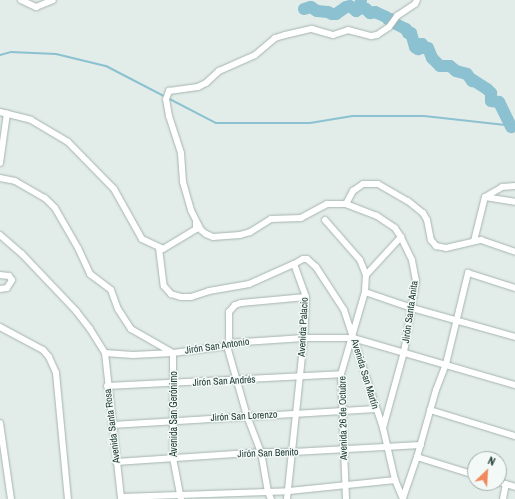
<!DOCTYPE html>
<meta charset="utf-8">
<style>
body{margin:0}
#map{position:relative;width:515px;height:499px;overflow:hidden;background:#e2ece8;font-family:"Archivo Narrow",sans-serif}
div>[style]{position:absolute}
.stream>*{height:2px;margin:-1px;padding:0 1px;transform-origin:1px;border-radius:1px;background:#8bc1d0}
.river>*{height:12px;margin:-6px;padding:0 6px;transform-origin:6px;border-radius:6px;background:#8bc1d0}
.roads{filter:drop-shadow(0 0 1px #a5b4b0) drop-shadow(0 0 1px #a5b4b0)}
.minor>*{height:6px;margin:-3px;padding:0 3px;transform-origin:3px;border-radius:3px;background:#fff}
span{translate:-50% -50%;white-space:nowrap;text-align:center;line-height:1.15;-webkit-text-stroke:3px #f3f9f6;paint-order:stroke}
.street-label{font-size:10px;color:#223d38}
.north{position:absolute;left:467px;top:451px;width:40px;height:40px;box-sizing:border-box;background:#f3f9f6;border:1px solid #9faeaa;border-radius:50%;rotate:25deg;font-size:11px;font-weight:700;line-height:16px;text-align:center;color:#223d38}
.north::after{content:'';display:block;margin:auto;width:14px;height:18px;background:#f08a5d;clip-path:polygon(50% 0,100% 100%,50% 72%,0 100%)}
</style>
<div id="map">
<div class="stream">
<div style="left:0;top:55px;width:11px;rotate:-15deg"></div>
<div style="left:11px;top:52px;width:45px;rotate:2.5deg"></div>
<div style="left:56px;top:54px;width:51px;rotate:13.5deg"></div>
<div style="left:106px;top:66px;width:124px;rotate:27.4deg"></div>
<div style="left:216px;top:123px;width:94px"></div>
<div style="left:310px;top:123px;width:43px;rotate:-9.5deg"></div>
<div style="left:352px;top:116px;width:72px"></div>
<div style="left:424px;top:116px;width:92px;rotate:6.3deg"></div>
</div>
<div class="river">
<div style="left:361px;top:0;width:8px;rotate:97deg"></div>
<div style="left:360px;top:8px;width:6px;rotate:9deg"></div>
<div style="left:366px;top:9px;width:6px;rotate:45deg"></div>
<div style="left:370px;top:13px;width:5px;rotate:-11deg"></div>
<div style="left:375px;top:12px;width:12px;rotate:24deg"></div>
<div style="left:386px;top:17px;width:3px;rotate:45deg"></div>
<div style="left:388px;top:19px;width:2px"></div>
<div style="left:390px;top:19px;width:4px;rotate:56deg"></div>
<div style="left:392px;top:22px;width:16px;rotate:27deg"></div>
<div style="left:406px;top:29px;width:4px;rotate:63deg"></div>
<div style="left:408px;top:33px;width:3px"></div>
<div style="left:411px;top:33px;width:15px;rotate:74deg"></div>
<div style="left:415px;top:47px;width:4px;rotate:34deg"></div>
<div style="left:418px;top:49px;width:5px;rotate:-79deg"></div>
<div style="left:419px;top:44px;width:3px"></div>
<div style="left:422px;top:44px;width:4px;rotate:76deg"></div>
<div style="left:423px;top:48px;width:5px"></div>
<div style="left:428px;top:48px;width:11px;rotate:68deg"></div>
<div style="left:432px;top:58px;width:11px;rotate:45deg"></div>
<div style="left:440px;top:66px;width:10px"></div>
<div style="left:450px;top:66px;width:8px;rotate:40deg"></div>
<div style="left:456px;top:71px;width:11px;rotate:15deg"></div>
<div style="left:467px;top:74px;width:9px;rotate:54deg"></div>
<div style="left:472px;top:81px;width:1px;rotate:-45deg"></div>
<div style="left:473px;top:80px;width:17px;rotate:33deg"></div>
<div style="left:487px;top:89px;width:6px;rotate:45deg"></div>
<div style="left:491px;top:93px;width:8px;rotate:90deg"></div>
<div style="left:491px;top:101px;width:8px;rotate:7deg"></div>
<div style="left:499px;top:102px;width:28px;rotate:64deg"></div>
<div style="left:304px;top:9px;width:7px;rotate:-16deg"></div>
<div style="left:311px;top:7px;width:7px;rotate:34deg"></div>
<div style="left:317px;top:11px;width:11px;rotate:5deg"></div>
<div style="left:328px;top:12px;width:4px;rotate:27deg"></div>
<div style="left:332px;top:14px;width:4px"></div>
<div style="left:336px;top:14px;width:12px;rotate:-35deg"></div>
<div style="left:346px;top:7px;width:4px;rotate:-14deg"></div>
<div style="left:350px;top:6px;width:8px;rotate:40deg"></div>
<div style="left:356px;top:11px;width:5px;rotate:-37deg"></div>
</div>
<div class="roads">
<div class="minor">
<div style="left:21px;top:0;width:17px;rotate:25deg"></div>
<div style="left:36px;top:7px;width:18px;rotate:-22deg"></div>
<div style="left:0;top:112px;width:32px;rotate:14deg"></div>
<div style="left:31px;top:120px;width:43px;rotate:30.7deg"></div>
<div style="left:68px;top:142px;width:66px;rotate:45.6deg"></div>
<div style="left:114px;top:189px;width:57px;rotate:60.8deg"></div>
<div style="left:142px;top:239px;width:23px;rotate:25deg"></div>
<div style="left:163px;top:249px;width:39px;rotate:-31deg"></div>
<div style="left:196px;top:229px;width:7px;rotate:-90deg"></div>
<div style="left:0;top:163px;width:50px;rotate:-82deg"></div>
<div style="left:0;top:178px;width:15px;rotate:11deg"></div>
<div style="left:15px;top:181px;width:34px;rotate:30deg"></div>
<div style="left:45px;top:198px;width:14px;rotate:45deg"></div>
<div style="left:55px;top:208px;width:46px;rotate:60.1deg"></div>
<div style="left:78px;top:248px;width:29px;rotate:65deg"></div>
<div style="left:90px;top:274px;width:26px;rotate:37deg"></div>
<div style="left:111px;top:290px;width:20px;rotate:70deg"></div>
<div style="left:118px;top:309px;width:24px;rotate:57deg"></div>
<div style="left:131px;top:329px;width:48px;rotate:29.7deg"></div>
<div style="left:173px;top:353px;width:105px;rotate:90deg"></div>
<div style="left:173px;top:458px;width:42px;rotate:79deg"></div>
<div style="left:485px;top:197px;width:20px;rotate:-30deg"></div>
<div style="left:502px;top:187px;width:13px;rotate:-4deg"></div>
<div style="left:346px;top:204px;width:15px;rotate:-62deg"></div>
<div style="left:353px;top:191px;width:12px;rotate:-35deg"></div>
<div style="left:363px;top:184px;width:15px"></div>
<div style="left:378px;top:184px;width:34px;rotate:30deg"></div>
<div style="left:408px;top:201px;width:19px;rotate:39deg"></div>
<div style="left:423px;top:213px;width:8px;rotate:60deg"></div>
<div style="left:427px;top:220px;width:20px;rotate:79deg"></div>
<div style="left:431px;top:240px;width:8px;rotate:50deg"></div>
<div style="left:436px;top:246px;width:10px;rotate:11deg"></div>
<div style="left:446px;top:248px;width:36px;rotate:-13deg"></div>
<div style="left:481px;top:240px;width:36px;rotate:19deg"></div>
<div style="left:325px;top:220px;width:53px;rotate:48.8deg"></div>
<div style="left:360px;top:260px;width:16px;rotate:68deg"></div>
<div style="left:0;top:235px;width:29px;rotate:41deg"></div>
<div style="left:22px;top:254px;width:79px;rotate:46.5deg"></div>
<div style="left:76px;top:311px;width:23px;rotate:52deg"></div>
<div style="left:90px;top:329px;width:28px;rotate:58deg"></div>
<div style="left:105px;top:353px;width:147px;rotate:83.7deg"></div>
<div style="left:474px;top:241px;width:45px;rotate:-76deg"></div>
<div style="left:485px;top:197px;width:30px;rotate:9deg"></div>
<div style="left:159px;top:248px;width:38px;rotate:83deg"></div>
<div style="left:164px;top:286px;width:11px;rotate:49deg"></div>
<div style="left:171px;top:294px;width:10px;rotate:17deg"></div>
<div style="left:181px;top:297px;width:10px"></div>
<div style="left:191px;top:297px;width:19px;rotate:-18deg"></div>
<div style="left:209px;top:291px;width:41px;rotate:-9.9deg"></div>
<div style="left:249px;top:284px;width:49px;rotate:-24deg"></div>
<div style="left:0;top:275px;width:9px;rotate:6deg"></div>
<div style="left:9px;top:276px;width:5px;rotate:53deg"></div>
<div style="left:12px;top:280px;width:9px;rotate:122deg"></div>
<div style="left:7px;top:288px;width:7px;rotate:172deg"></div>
<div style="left:365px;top:292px;width:50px;rotate:18.8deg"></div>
<div style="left:412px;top:308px;width:107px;rotate:15.7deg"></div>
<div style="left:0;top:327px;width:49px;rotate:28.1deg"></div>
<div style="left:43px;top:350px;width:9px;rotate:49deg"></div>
<div style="left:49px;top:357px;width:17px;rotate:66deg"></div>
<div style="left:56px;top:373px;width:127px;rotate:84.6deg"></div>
<div style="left:229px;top:343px;width:31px;rotate:-90deg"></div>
<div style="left:229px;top:312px;width:9px;rotate:-49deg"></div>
<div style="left:235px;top:305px;width:6px;rotate:-18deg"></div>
<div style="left:241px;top:303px;width:65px;rotate:-5.3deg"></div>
<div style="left:227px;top:346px;width:73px;rotate:74.1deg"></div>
<div style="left:247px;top:416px;width:39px;rotate:69deg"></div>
<div style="left:261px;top:452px;width:41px;rotate:80.1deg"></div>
<div style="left:268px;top:492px;width:8px;rotate:67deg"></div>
<div style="left:105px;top:353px;width:28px;rotate:4deg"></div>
<div style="left:133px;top:355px;width:40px;rotate:-2.9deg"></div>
<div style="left:173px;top:353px;width:54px;rotate:-7.4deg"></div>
<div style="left:227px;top:346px;width:4px;rotate:-56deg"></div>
<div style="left:229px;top:343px;width:75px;rotate:-3.8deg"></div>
<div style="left:304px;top:338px;width:49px"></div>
<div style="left:353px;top:338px;width:169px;rotate:16.2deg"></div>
<div style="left:107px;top:386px;width:234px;rotate:-2.9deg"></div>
<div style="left:430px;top:410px;width:89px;rotate:17deg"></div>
<div style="left:0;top:423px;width:77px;rotate:81.8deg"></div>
<div style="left:112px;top:425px;width:264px;rotate:-3.5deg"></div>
<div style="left:383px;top:428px;width:79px;rotate:-74.6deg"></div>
<div style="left:404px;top:352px;width:72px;rotate:-80.4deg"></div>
<div style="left:416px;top:281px;width:21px;rotate:-101deg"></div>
<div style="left:412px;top:260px;width:25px;rotate:-116deg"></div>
<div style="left:401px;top:237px;width:11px;rotate:-124deg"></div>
<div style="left:395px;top:228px;width:22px;rotate:-146deg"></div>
<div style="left:377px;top:216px;width:33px;rotate:-159deg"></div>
<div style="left:346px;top:204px;width:19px;rotate:180deg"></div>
<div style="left:327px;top:204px;width:30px;rotate:152deg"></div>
<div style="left:301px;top:218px;width:30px;rotate:178deg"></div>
<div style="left:271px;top:219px;width:25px;rotate:148deg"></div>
<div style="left:250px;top:232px;width:10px;rotate:163deg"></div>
<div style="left:240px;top:235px;width:27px;rotate:176deg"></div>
<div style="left:213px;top:237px;width:8px;rotate:-157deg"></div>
<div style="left:206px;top:234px;width:6px;rotate:-141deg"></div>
<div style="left:201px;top:230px;width:22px;rotate:-117deg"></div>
<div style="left:191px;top:210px;width:29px;rotate:-106deg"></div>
<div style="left:183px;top:182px;width:29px;rotate:-94deg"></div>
<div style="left:181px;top:153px;width:39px;rotate:-108deg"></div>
<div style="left:169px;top:116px;width:17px;rotate:-100deg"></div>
<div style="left:166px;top:99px;width:9px;rotate:-69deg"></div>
<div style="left:169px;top:91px;width:29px;rotate:-8deg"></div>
<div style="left:198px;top:87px;width:9px;rotate:-27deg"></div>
<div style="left:206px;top:83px;width:18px;rotate:-43deg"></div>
<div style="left:219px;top:71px;width:39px;rotate:-24deg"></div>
<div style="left:255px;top:55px;width:26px;rotate:-40deg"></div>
<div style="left:275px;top:38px;width:10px;rotate:-17deg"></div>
<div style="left:285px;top:35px;width:28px;rotate:-13deg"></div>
<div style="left:312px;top:29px;width:22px;rotate:16deg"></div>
<div style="left:333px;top:35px;width:16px;rotate:-18deg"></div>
<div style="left:348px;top:30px;width:24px;rotate:15deg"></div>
<div style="left:371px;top:36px;width:6px;rotate:-9deg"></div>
<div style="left:377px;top:35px;width:14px;rotate:-34deg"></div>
<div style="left:389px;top:27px;width:14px;rotate:-54deg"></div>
<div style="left:397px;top:16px;width:22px;rotate:-34deg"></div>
<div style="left:415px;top:4px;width:4px;rotate:-63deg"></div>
<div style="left:417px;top:457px;width:61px;rotate:17.2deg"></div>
<div style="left:116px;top:462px;width:145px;rotate:-3.9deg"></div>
<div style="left:261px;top:452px;width:32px"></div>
<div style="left:293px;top:452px;width:128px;rotate:-3.1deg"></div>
<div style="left:499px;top:482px;width:17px;rotate:17deg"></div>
<div style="left:121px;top:497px;width:168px;rotate:-2deg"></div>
<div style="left:289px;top:491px;width:107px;rotate:-5.9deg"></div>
<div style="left:403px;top:498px;width:43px;rotate:-71.1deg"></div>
<div style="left:417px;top:457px;width:70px;rotate:-74.2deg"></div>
<div style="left:436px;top:390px;width:28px;rotate:-69deg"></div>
<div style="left:446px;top:364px;width:94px;rotate:-76.4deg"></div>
<div style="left:468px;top:273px;width:49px;rotate:17.7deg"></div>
<div style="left:287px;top:499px;width:162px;rotate:-84deg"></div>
<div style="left:304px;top:338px;width:41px;rotate:-87.2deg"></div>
<div style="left:306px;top:297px;width:35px;rotate:-110deg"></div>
<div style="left:294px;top:264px;width:10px;rotate:-29deg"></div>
<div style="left:303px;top:259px;width:4px"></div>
<div style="left:307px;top:259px;width:12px;rotate:42deg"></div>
<div style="left:316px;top:267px;width:51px;rotate:56.9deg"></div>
<div style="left:344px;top:310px;width:124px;rotate:71.7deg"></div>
<div style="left:383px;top:428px;width:53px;rotate:77deg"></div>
<div style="left:395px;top:480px;width:21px;rotate:67deg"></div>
<div style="left:346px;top:499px;width:125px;rotate:-92.3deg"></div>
<div style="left:341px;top:374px;width:85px;rotate:-73.7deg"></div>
<div style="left:365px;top:292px;width:17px;rotate:-87deg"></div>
<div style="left:366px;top:275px;width:52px;rotate:-47.4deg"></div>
<div style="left:503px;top:499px;width:15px;rotate:-79deg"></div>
</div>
</div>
<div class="street-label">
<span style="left:410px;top:312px;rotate:-82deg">Jirón Santa Anita</span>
<span style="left:303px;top:327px;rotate:-87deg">Avenida Palacio</span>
<span style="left:217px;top:346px;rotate:-8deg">Jirón San Antonio</span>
<span style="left:365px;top:374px;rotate:73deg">Avenida San Martín</span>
<span style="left:224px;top:381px;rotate:-3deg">Jirón San Andrés</span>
<span style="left:174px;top:414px;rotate:-90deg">Avenida San Gerónimo</span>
<span style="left:244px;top:416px;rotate:-3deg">Jirón San Lorenzo</span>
<span style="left:343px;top:418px;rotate:-91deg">Avenida 26 de Octubre</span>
<span style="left:112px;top:426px;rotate:-97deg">Avenida Santa Rosa</span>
<span style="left:268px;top:453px;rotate:-2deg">Jirón San Benito</span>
</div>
<div class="north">N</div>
</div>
